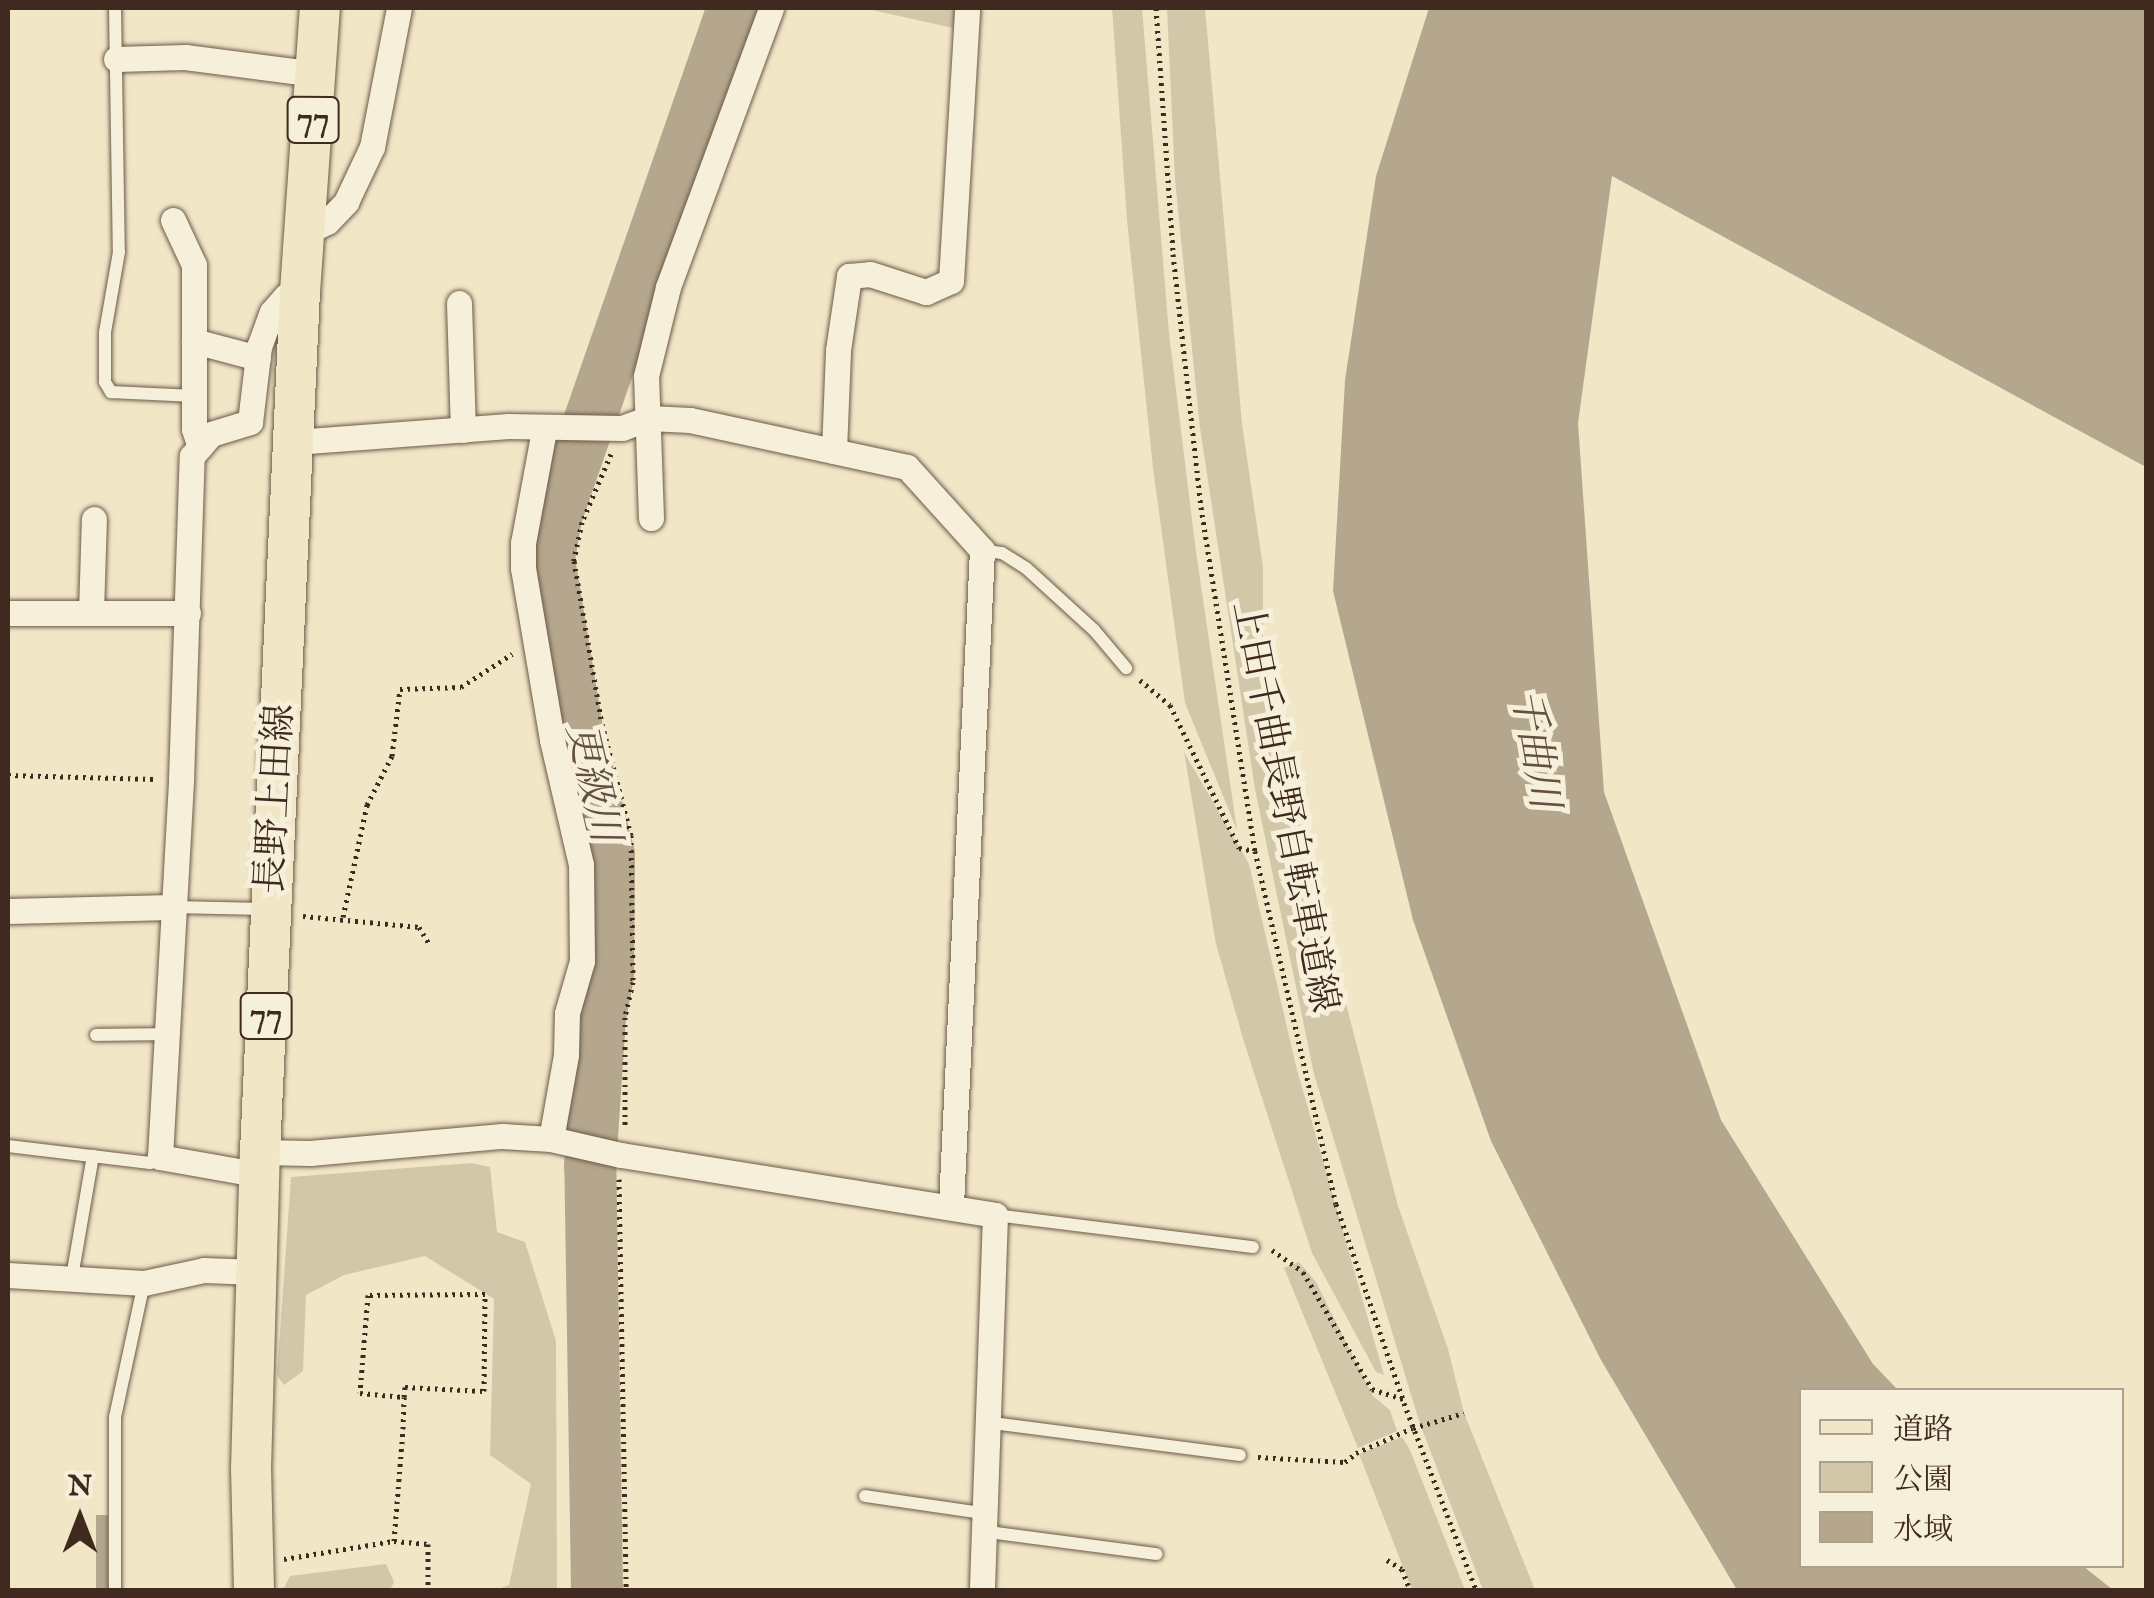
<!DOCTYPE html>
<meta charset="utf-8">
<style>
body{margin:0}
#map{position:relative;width:2154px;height:1598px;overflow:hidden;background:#f1e7c6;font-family:"IM FELL English","Noto Serif JP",serif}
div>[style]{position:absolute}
.green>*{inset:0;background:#d3c7aa}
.water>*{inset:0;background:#b5a78d;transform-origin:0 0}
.river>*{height:52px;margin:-26px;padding:0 26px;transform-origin:26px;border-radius:26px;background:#b5a78d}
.path>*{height:5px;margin-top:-2.5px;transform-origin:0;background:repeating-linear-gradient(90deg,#402a1f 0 2.5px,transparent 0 7.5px)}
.roads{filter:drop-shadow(0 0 2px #6c5949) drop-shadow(0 0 2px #6c5949)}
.service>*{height:12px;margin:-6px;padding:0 6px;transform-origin:6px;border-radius:6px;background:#f6efda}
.minor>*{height:25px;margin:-12.5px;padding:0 12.5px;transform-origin:12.5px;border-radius:12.5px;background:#f6efda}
.primary>*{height:40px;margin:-20px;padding:0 20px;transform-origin:20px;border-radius:20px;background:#f1e7c6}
span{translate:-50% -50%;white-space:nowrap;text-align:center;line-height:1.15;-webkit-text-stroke:10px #f6efda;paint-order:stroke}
.shield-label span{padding:2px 8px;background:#f6efda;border:2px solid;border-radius:8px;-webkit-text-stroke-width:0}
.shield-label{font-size:35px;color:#402a1f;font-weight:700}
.street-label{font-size:38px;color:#402a1f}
.water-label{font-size:40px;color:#635040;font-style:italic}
.frame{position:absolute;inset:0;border:10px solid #402a1f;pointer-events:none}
.legend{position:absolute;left:1799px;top:1388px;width:325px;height:180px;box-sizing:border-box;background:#f6efda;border:2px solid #ada08f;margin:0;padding:12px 18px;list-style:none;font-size:30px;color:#402a1f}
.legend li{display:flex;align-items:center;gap:20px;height:50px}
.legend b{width:50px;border:2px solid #ada08f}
.north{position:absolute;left:30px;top:1468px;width:100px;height:100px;-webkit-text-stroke:8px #f6efda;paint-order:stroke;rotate:0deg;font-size:28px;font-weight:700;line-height:40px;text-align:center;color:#402a1f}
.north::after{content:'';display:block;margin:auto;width:35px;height:45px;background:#402a1f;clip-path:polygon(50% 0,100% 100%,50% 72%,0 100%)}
</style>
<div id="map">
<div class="green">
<div style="clip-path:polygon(863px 8px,955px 8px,953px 28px)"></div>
<div style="clip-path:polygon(1112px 8px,1142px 8px,1169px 333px,1196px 552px,1237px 830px,1185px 703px,1153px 468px,1127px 220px)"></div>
<div style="clip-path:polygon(1167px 8px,1205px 8px,1242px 424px,1263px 567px,1263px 648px,1286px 770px,1398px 1206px,1448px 1349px,1464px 1413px,1535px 1590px,1483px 1590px,1419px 1421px,1314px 1074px,1255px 789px,1200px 428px,1175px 180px)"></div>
<div style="clip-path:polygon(1184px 752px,1249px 864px,1296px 1066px,1384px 1375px,1376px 1372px,1312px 1253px,1244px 1042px,1216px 944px)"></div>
<div style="clip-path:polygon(471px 1163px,490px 1167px,497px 1232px,525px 1242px,556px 1341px,557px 1590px,495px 1590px,509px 1585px,531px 1484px,490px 1455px,494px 1299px,425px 1256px,344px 1275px,306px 1295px,303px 1371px,284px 1385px,277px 1375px,291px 1177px)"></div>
<div style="clip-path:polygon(1299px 1262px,1316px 1282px,1373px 1396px,1390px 1410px,1397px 1431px,1358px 1448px,1284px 1268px)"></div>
<div style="clip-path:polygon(1402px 1437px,1410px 1450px,1465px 1590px,1412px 1590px,1359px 1454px)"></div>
<div style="clip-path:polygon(386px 1564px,394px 1582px,390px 1590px,283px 1590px,290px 1576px)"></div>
</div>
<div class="water">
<div style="clip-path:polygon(1429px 8px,2146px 8px,2146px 467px,1612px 176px,1578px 423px,1604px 792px,1721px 1120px,1873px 1364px,1898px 1390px,1802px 1390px,1802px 1566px,2083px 1566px,2113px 1590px,1737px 1590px,1601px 1360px,1491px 1141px,1413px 920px,1333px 591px,1345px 380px,1376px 176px)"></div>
<div style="left:96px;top:1515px;width:12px;height:75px"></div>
</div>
<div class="river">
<div style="left:597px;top:1590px;width:423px;rotate:-90.9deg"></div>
<div style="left:590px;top:1167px;width:150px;rotate:-86.2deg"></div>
<div style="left:600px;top:1017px;width:42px;rotate:-79deg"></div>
<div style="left:608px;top:976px;width:121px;rotate:-89.5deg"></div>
<div style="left:609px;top:855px;width:130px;rotate:-104.3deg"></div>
<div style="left:577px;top:729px;width:172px;rotate:-99.4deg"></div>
<div style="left:549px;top:559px;width:43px;rotate:-80.5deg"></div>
<div style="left:556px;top:517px;width:539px;rotate:-70.83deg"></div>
</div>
<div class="path">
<div style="left:1156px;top:8px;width:247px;rotate:86deg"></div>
<div style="left:1173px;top:254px;width:255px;rotate:83.7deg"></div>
<div style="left:1201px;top:507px;width:348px;rotate:81.1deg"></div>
<div style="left:1255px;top:851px;width:362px;rotate:77.1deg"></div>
<div style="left:1336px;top:1204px;width:210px;rotate:71.1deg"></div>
<div style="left:1404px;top:1403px;width:200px;rotate:68.9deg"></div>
<div style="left:611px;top:454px;width:74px;rotate:113.1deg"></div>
<div style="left:582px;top:522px;width:40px;rotate:102deg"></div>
<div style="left:574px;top:561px;width:165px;rotate:80.3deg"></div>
<div style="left:602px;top:724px;width:115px;rotate:75.4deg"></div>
<div style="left:631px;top:835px;width:147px;rotate:89.2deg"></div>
<div style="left:633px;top:982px;width:36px;rotate:103deg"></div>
<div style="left:625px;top:1017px;width:111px;rotate:90deg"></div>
<div style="left:1140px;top:680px;width:39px;rotate:40deg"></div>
<div style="left:1170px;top:705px;width:159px;rotate:64.2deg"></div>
<div style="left:1239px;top:848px;width:16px;rotate:11deg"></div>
<div style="left:8px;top:775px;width:146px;rotate:1.6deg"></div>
<div style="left:303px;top:916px;width:117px;rotate:5.4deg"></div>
<div style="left:419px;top:927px;width:21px;rotate:59deg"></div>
<div style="left:343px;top:917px;width:115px;rotate:-77.9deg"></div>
<div style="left:367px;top:805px;width:55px;rotate:-63deg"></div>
<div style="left:392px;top:756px;width:67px;rotate:-83.2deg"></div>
<div style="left:400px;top:689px;width:61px;rotate:-1.9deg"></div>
<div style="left:461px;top:687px;width:61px;rotate:-32.9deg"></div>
<div style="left:619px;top:1179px;width:411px;rotate:89deg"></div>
<div style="left:1272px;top:1250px;width:38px;rotate:35deg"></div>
<div style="left:1303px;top:1272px;width:136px;rotate:59.5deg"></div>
<div style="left:1372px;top:1389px;width:33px;rotate:18deg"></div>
<div style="left:1258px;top:1457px;width:87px;rotate:3.3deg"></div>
<div style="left:1345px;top:1462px;width:14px;rotate:-39deg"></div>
<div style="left:1356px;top:1453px;width:62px;rotate:-23.7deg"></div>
<div style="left:1413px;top:1428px;width:53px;rotate:-16.4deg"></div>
<div style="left:394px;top:1541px;width:112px;rotate:-85.4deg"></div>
<div style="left:403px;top:1429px;width:32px;rotate:-88deg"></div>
<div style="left:404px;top:1397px;width:10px;rotate:-84deg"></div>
<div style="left:405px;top:1387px;width:79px;rotate:2.9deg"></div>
<div style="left:484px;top:1391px;width:97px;rotate:-89.4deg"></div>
<div style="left:485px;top:1294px;width:117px;rotate:179.5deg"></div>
<div style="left:368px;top:1295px;width:98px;rotate:94.7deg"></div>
<div style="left:360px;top:1393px;width:44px;rotate:5.2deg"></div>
<div style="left:284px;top:1559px;width:111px;rotate:-9.3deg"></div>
<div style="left:394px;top:1541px;width:34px;rotate:5deg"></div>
<div style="left:428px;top:1544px;width:46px;rotate:90deg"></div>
<div style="left:1387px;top:1560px;width:17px;rotate:31deg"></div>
<div style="left:1402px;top:1569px;width:22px;rotate:69deg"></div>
</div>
<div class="roads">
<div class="service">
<div style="left:115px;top:8px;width:244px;rotate:89.1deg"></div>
<div style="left:119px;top:252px;width:81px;rotate:99.9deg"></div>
<div style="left:105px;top:332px;width:50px;rotate:90deg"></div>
<div style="left:105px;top:382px;width:12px;rotate:59deg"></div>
<div style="left:111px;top:392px;width:83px;rotate:2.8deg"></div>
<div style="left:982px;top:550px;width:20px;rotate:9deg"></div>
<div style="left:1002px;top:553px;width:28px;rotate:32deg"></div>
<div style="left:1026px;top:568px;width:92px;rotate:42.4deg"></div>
<div style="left:1094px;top:630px;width:50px;rotate:49.9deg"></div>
<div style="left:172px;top:907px;width:93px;rotate:1.2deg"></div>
<div style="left:96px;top:1035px;width:70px;rotate:-0.8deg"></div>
<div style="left:8px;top:1146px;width:143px;rotate:6.8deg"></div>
<div style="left:150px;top:1163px;width:12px;rotate:-31deg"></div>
<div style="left:995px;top:1215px;width:260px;rotate:7.1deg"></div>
<div style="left:72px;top:1277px;width:123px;rotate:-80.2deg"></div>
<div style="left:985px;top:1422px;width:257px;rotate:7.4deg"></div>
<div style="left:865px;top:1496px;width:118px;rotate:8.3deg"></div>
<div style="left:981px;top:1531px;width:177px;rotate:7.5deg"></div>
<div style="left:115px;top:1590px;width:173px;rotate:-90deg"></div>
<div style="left:115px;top:1417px;width:137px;rotate:-77.8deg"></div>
</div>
<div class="minor">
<div style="left:116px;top:59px;width:69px;rotate:-1.7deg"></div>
<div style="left:185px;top:57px;width:132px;rotate:7.4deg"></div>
<div style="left:173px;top:220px;width:50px;rotate:65deg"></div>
<div style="left:194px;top:265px;width:164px;rotate:90deg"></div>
<div style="left:194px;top:429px;width:19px;rotate:72deg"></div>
<div style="left:305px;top:233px;width:25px;rotate:-27deg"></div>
<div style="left:327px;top:222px;width:28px;rotate:-46deg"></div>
<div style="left:346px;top:202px;width:61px;rotate:-64.7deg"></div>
<div style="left:372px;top:147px;width:142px;rotate:-79deg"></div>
<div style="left:459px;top:303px;width:127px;rotate:88.2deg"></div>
<div style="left:194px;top:341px;width:66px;rotate:14.9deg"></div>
<div style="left:544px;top:430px;width:115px;rotate:100.5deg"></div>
<div style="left:523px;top:543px;width:25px;rotate:90deg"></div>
<div style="left:523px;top:568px;width:174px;rotate:80.4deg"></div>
<div style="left:552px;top:740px;width:128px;rotate:76.9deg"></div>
<div style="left:581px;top:865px;width:96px;rotate:89.4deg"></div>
<div style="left:582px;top:961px;width:54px;rotate:106.1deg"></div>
<div style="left:567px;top:1013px;width:42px;rotate:91.4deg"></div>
<div style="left:566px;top:1055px;width:85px;rotate:100.1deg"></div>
<div style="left:295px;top:442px;width:214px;rotate:-4.3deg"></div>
<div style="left:508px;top:426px;width:114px;rotate:1deg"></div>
<div style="left:622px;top:428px;width:29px;rotate:-20deg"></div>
<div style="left:649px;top:418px;width:41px;rotate:2.8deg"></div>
<div style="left:690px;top:420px;width:222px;rotate:12.2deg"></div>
<div style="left:907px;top:467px;width:112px;rotate:47.9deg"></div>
<div style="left:982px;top:550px;width:656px;rotate:92.71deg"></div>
<div style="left:834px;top:451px;width:101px;rotate:-87.7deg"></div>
<div style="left:838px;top:350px;width:75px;rotate:-81.5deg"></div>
<div style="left:849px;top:276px;width:21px;rotate:-5deg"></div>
<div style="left:870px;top:274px;width:59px;rotate:17.8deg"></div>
<div style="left:926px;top:292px;width:27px;rotate:-24deg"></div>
<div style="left:951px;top:281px;width:273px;rotate:-86.6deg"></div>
<div style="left:651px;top:518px;width:142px;rotate:-92deg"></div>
<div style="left:646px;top:376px;width:92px;rotate:-76.1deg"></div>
<div style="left:668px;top:287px;width:297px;rotate:-69.7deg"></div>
<div style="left:91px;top:612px;width:93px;rotate:-88.2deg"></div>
<div style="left:8px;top:613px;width:180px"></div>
<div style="left:8px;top:911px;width:164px;rotate:-1.4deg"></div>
<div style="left:260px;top:1152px;width:50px;rotate:1.1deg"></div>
<div style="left:310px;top:1153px;width:193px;rotate:-5.1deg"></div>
<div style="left:502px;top:1136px;width:49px;rotate:3.5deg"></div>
<div style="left:551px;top:1139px;width:72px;rotate:12.9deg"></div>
<div style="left:621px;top:1155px;width:379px;rotate:9.1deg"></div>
<div style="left:995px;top:1215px;width:375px;rotate:92deg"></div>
<div style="left:261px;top:1175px;width:103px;rotate:-169.9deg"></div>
<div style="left:160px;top:1157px;width:378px;rotate:-86.8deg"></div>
<div style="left:181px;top:780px;width:324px;rotate:-88.1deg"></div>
<div style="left:192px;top:456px;width:29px;rotate:-49deg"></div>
<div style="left:211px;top:434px;width:41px;rotate:-17.1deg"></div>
<div style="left:250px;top:422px;width:76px;rotate:-83.2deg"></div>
<div style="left:259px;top:347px;width:37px;rotate:-70deg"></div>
<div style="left:272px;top:312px;width:21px;rotate:-49deg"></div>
<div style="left:286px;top:296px;width:15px;rotate:-16deg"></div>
<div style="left:8px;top:1275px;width:136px;rotate:3.4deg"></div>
<div style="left:144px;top:1283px;width:61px;rotate:-12.2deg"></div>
<div style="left:204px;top:1270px;width:52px;rotate:2.2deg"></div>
</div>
<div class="primary">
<div style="left:254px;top:1590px;width:120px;rotate:-91.4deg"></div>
<div style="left:251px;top:1470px;width:318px;rotate:-88.4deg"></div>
<div style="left:260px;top:1152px;width:861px;rotate:-87.34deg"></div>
<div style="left:300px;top:292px;width:285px;rotate:-86deg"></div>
</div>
</div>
<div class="shield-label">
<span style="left:313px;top:120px">77</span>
<span style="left:266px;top:1016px">77</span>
</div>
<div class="street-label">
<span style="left:277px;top:799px;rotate:-87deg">長野上田線</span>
<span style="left:1283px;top:807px;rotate:79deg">上田千曲長野自転車道線</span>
</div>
<div class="water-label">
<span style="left:1533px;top:749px;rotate:80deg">千曲川</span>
<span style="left:591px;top:783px;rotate:77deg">更級川</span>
</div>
<div class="frame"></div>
<ul class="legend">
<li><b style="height:12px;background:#f1e7c6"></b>道路</li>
<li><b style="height:28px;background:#d3c7aa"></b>公園</li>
<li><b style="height:28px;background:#b5a78d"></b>水域</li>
</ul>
<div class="north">N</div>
</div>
